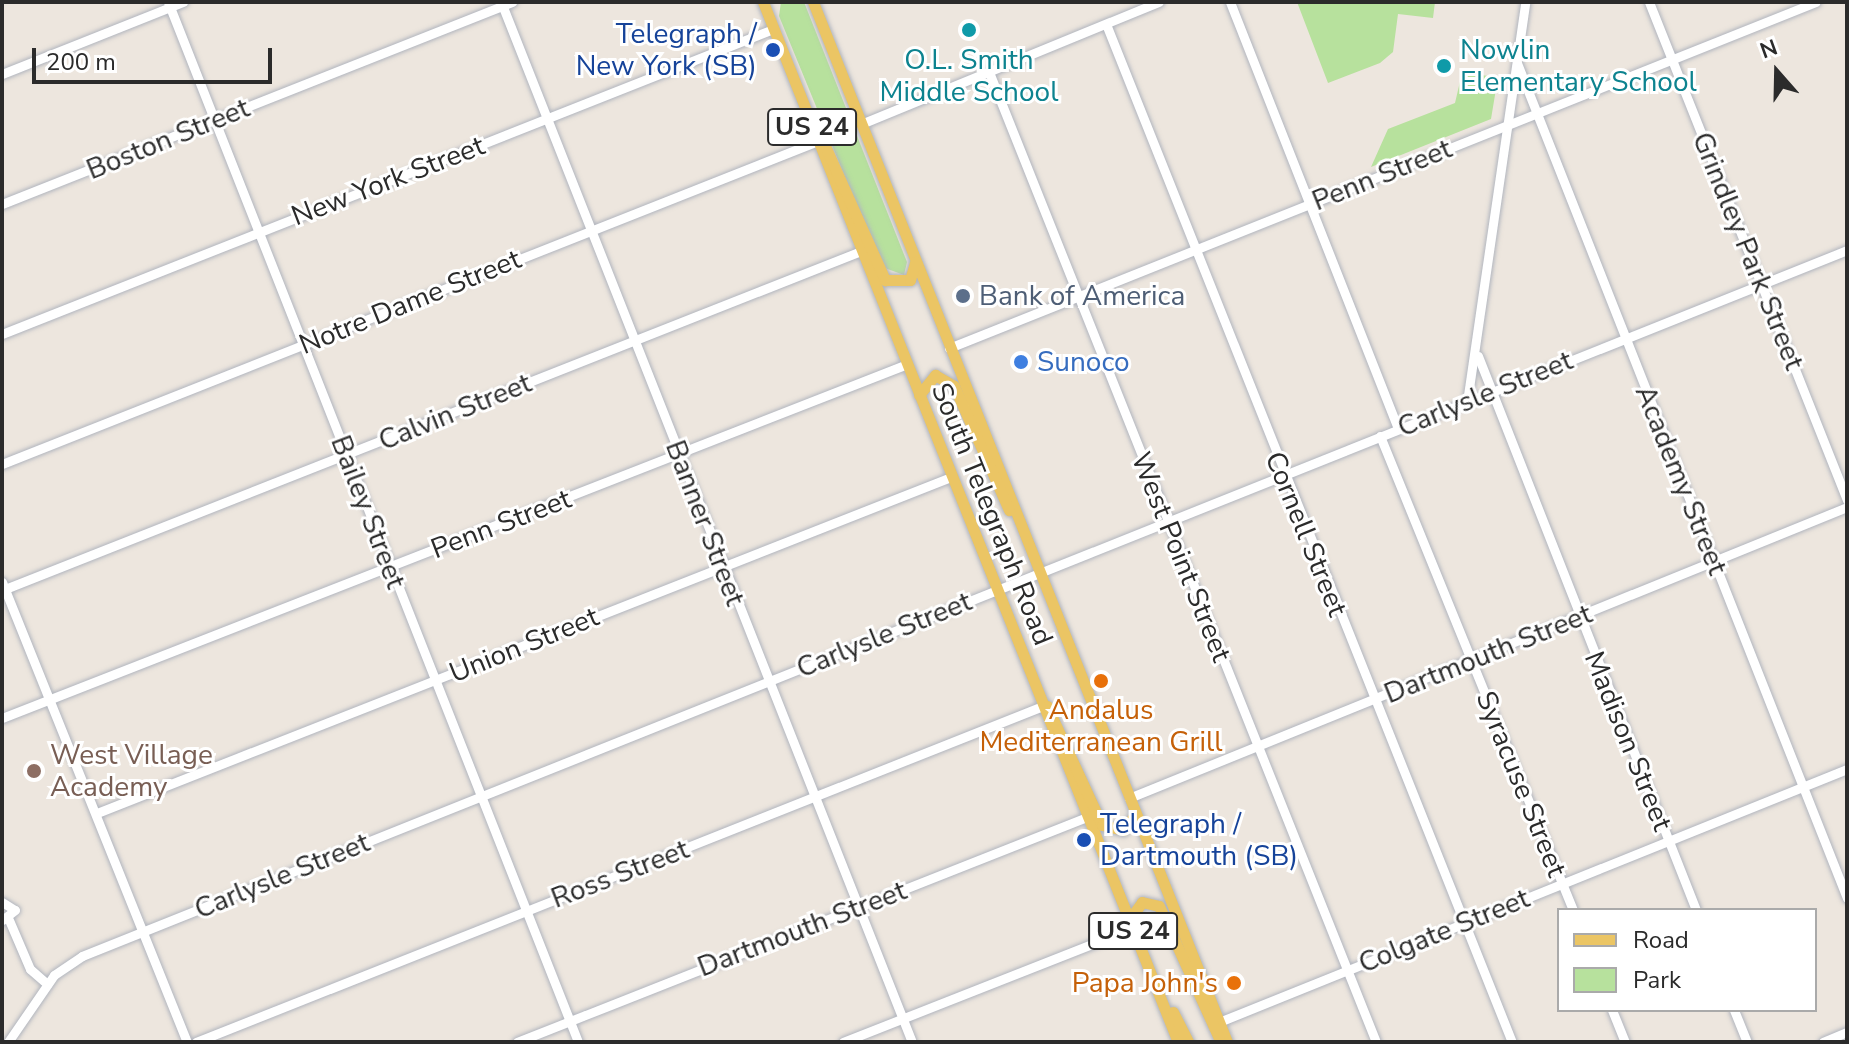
<!DOCTYPE html>
<style>
body{margin:0}
#map{position:relative;width:1849px;height:1044px;overflow:hidden;background:#ede6de;font-family:"Nunito Sans",sans-serif}
div>[style]{position:absolute}
.green>*{inset:0;background:#b7e19d}
.roads{filter:drop-shadow(0 0 2px #b1b5be) drop-shadow(0 0 2px #b1b5be)}
.minor>*{height:9px;margin:-4.5px;padding:0 4.5px;transform-origin:4.5px;border-radius:4.5px;background:#fff}
.major>*{height:11px;margin:-5.5px;padding:0 5.5px;transform-origin:5.5px;border-radius:5.5px;background:#ebc564}
.dots>*{width:22px;height:22px;translate:-50% -50%;box-sizing:border-box;border:4px solid #fff;border-radius:50%}
span{translate:-50% -50%;white-space:nowrap;text-align:center;line-height:1.15;-webkit-text-stroke:6px #fff;paint-order:stroke}
.shield-label span{padding:2px 6px;background:#fff;border:2px solid;border-radius:6px;-webkit-text-stroke-width:0}
.shield-label{font-size:26px;color:#2b2b2b;font-weight:700}
.transit-label{font-size:28px;color:#164399}
.right{translate:-100% -50%;text-align:right}
.left{translate:0 -50%;text-align:left}
.culture-label{font-size:28px;color:#0d838f}
.street-label{font-size:28px;color:#2b2b2b}
.service-label{font-size:28px;color:#4e5e75}
.shop-label{font-size:28px;color:#366cbe}
.food-label{font-size:28px;color:#c56008}
.education-label{font-size:28px;color:#785e54}
.frame{position:absolute;inset:0;border:4px solid #2b2b2b;pointer-events:none}
.legend{position:absolute;left:1557px;top:908px;width:260px;height:104px;box-sizing:border-box;background:#fff;border:2px solid #aaa;margin:0;padding:10px 14px;list-style:none;font-size:24px;color:#2b2b2b}
.legend li{display:flex;align-items:center;gap:16px;height:40px}
.legend b{width:40px;border:2px solid #aaa}
.north{position:absolute;left:1737px;top:32px;width:80px;height:80px;-webkit-text-stroke:6px #fff;paint-order:stroke;rotate:340deg;font-size:22px;font-weight:700;line-height:32px;text-align:center;color:#2b2b2b}
.north::after{content:'';display:block;margin:auto;width:28px;height:36px;background:#2b2b2b;clip-path:polygon(50% 0,100% 100%,50% 72%,0 100%)}
.scale{position:absolute;left:32px;top:48px;width:240px;height:36px;box-sizing:border-box;border:4px solid #2b2b2b;border-top:0;padding-left:10px;font-size:24px;line-height:28px;white-space:nowrap;color:#2b2b2b;-webkit-text-stroke:6px #fff;paint-order:stroke}
</style>
<div id="map">
<div class="green">
<div style="clip-path:polygon(781px 2px,804px 2px,907px 262px,904px 275px,882px 267px,779px 16px)"></div>
<div style="clip-path:polygon(1297px 2px,1435px 2px,1433px 18px,1398px 14px,1393px 52px,1380px 63px,1328px 83px)"></div>
<div style="clip-path:polygon(1462px 73px,1498px 77px,1491px 119px,1371px 167px,1388px 129px,1455px 103px)"></div>
</div>
<div class="roads">
<div class="minor">
<div style="left:168px;top:2px;width:1118px;rotate:68.48deg"></div>
<div style="left:501px;top:2px;width:1118px;rotate:68.44deg"></div>
<div style="left:1230px;top:2px;width:459px;rotate:68.5deg"></div>
<div style="left:1649px;top:2px;width:536px;rotate:68.32deg"></div>
<div style="left:1106px;top:24px;width:1096px;rotate:68.26deg"></div>
<div style="left:1517px;top:63px;width:898px;rotate:68.44deg"></div>
<div style="left:989px;top:72px;width:1044px;rotate:68.25deg"></div>
<div style="left:2px;top:74px;width:195px;rotate:-21.7deg"></div>
<div style="left:861px;top:124px;width:322px;rotate:-22.3deg"></div>
<div style="left:2px;top:204px;width:549px;rotate:-21.61deg"></div>
<div style="left:2px;top:334px;width:829px;rotate:-21.58deg"></div>
<div style="left:949px;top:348px;width:933px;rotate:-21.76deg"></div>
<div style="left:1478px;top:356px;width:595px;rotate:68.52deg"></div>
<div style="left:1467px;top:402px;width:404px;rotate:-81.7deg"></div>
<div style="left:1380px;top:436px;width:512px;rotate:67.85deg"></div>
<div style="left:2px;top:464px;width:878px;rotate:-21.6deg"></div>
<div style="left:2px;top:582px;width:496px;rotate:68.1deg"></div>
<div style="left:5px;top:589px;width:920px;rotate:-21.55deg"></div>
<div style="left:2px;top:718px;width:972px;rotate:-21.36deg"></div>
<div style="left:1129px;top:798px;width:775px;rotate:-22.06deg"></div>
<div style="left:97px;top:813px;width:918px;rotate:-21.48deg"></div>
<div style="left:2px;top:902px;width:15px;rotate:32deg"></div>
<div style="left:15px;top:910px;width:16px;rotate:142deg"></div>
<div style="left:9px;top:920px;width:53px;rotate:66.8deg"></div>
<div style="left:30px;top:969px;width:23px;rotate:41deg"></div>
<div style="left:1612px;top:1010px;width:35px;rotate:68deg"></div>
<div style="left:1734px;top:1010px;width:35px;rotate:68deg"></div>
<div style="left:1219px;top:1022px;width:677px;rotate:-21.94deg"></div>
<div style="left:8px;top:1042px;width:81px;rotate:-55.5deg"></div>
<div style="left:54px;top:975px;width:34px;rotate:-34deg"></div>
<div style="left:82px;top:956px;width:1901px;rotate:-21.8deg"></div>
<div style="left:196px;top:1042px;width:911px;rotate:-21.64deg"></div>
<div style="left:517px;top:1042px;width:613px;rotate:-21.54deg"></div>
<div style="left:843px;top:1042px;width:311px;rotate:-21.5deg"></div>
<div style="left:1823px;top:1042px;width:26px;rotate:-23deg"></div>
</div>
<div class="major">
<div style="left:763px;top:2px;width:1120px;rotate:68.25deg"></div>
<div style="left:813px;top:2px;width:1119px;rotate:68.29deg"></div>
<div style="left:826px;top:148px;width:145px;rotate:65.9deg"></div>
<div style="left:885px;top:280px;width:25px"></div>
<div style="left:910px;top:280px;width:19px;rotate:-74deg"></div>
<div style="left:919px;top:395px;width:26px;rotate:-51deg"></div>
<div style="left:935px;top:375px;width:22px;rotate:30deg"></div>
<div style="left:954px;top:386px;width:136px;rotate:66.1deg"></div>
<div style="left:1047px;top:706px;width:131px;rotate:65.2deg"></div>
<div style="left:1102px;top:825px;width:22px;rotate:13deg"></div>
<div style="left:1123px;top:830px;width:19px;rotate:-51deg"></div>
<div style="left:1129px;top:920px;width:22px;rotate:-54deg"></div>
<div style="left:1142px;top:902px;width:17px;rotate:13deg"></div>
<div style="left:1159px;top:906px;width:145px;rotate:65.6deg"></div>
<div style="left:1173px;top:1012px;width:34px;rotate:63deg"></div>
</div>
</div>
<div class="dots">
<div style="left:969px;top:30px;background:#0f9aa8"></div>
<div style="left:773px;top:50px;background:#1a4fb4"></div>
<div style="left:1444px;top:66px;background:#0f9aa8"></div>
<div style="left:963px;top:296px;background:#5c6f8a"></div>
<div style="left:1021px;top:362px;background:#3f7fe0"></div>
<div style="left:1101px;top:681px;background:#e8710a"></div>
<div style="left:34px;top:771px;background:#8d6e63"></div>
<div style="left:1084px;top:840px;background:#1a4fb4"></div>
<div style="left:1234px;top:983px;background:#e8710a"></div>
</div>
<div class="shield-label">
<span style="left:812px;top:127px">US 24</span>
<span style="left:1133px;top:931px">US 24</span>
</div>
<div class="transit-label">
<span class="right" style="left:757px;top:50px">Telegraph /<br>New York (SB)</span>
<span class="left" style="left:1100px;top:840px">Telegraph /<br>Dartmouth (SB)</span>
</div>
<div class="culture-label">
<span class="left" style="left:1460px;top:66px">Nowlin<br>Elementary School</span>
<span style="left:969px;top:76px">O.L. Smith<br>Middle School</span>
</div>
<div class="street-label">
<span style="left:168px;top:139px;rotate:-22deg">Boston Street</span>
<span style="left:1382px;top:175px;rotate:-22deg">Penn Street</span>
<span style="left:388px;top:181px;rotate:-21deg">New York Street</span>
<span style="left:1748px;top:251px;rotate:68deg">Grindley Park Street</span>
<span style="left:410px;top:302px;rotate:-22deg">Notre Dame Street</span>
<span style="left:1485px;top:394px;rotate:-22deg">Carlysle Street</span>
<span style="left:455px;top:412px;rotate:-22deg">Calvin Street</span>
<span style="left:1681px;top:480px;rotate:68deg">Academy Street</span>
<span style="left:368px;top:512px;rotate:69deg">Bailey Street</span>
<span style="left:992px;top:514px;rotate:68deg">South Telegraph Road</span>
<span style="left:705px;top:523px;rotate:69deg">Banner Street</span>
<span style="left:501px;top:524px;rotate:-21deg">Penn Street</span>
<span style="left:1306px;top:534px;rotate:68deg">Cornell Street</span>
<span style="left:1181px;top:557px;rotate:68deg">West Point Street</span>
<span style="left:884px;top:635px;rotate:-22deg">Carlysle Street</span>
<span style="left:524px;top:645px;rotate:-22deg">Union Street</span>
<span style="left:1488px;top:654px;rotate:-22deg">Dartmouth Street</span>
<span style="left:1628px;top:741px;rotate:68deg">Madison Street</span>
<span style="left:1521px;top:784px;rotate:68deg">Syracuse Street</span>
<span style="left:620px;top:874px;rotate:-21deg">Ross Street</span>
<span style="left:282px;top:876px;rotate:-22deg">Carlysle Street</span>
<span style="left:802px;top:929px;rotate:-21deg">Dartmouth Street</span>
<span style="left:1444px;top:931px;rotate:-22deg">Colgate Street</span>
</div>
<div class="service-label">
<span class="left" style="left:979px;top:296px">Bank of America</span>
</div>
<div class="shop-label">
<span class="left" style="left:1037px;top:362px">Sunoco</span>
</div>
<div class="food-label">
<span style="left:1101px;top:726px">Andalus<br>Mediterranean Grill</span>
<span class="right" style="left:1218px;top:983px">Papa John's</span>
</div>
<div class="education-label">
<span class="left" style="left:50px;top:771px">West Village<br>Academy</span>
</div>
<div class="frame"></div>
<ul class="legend">
<li><b style="height:10px;background:#ebc564"></b>Road</li>
<li><b style="height:22px;background:#b7e19d"></b>Park</li>
</ul>
<div class="north">N</div>
<div class="scale">200 m</div>
</div>
